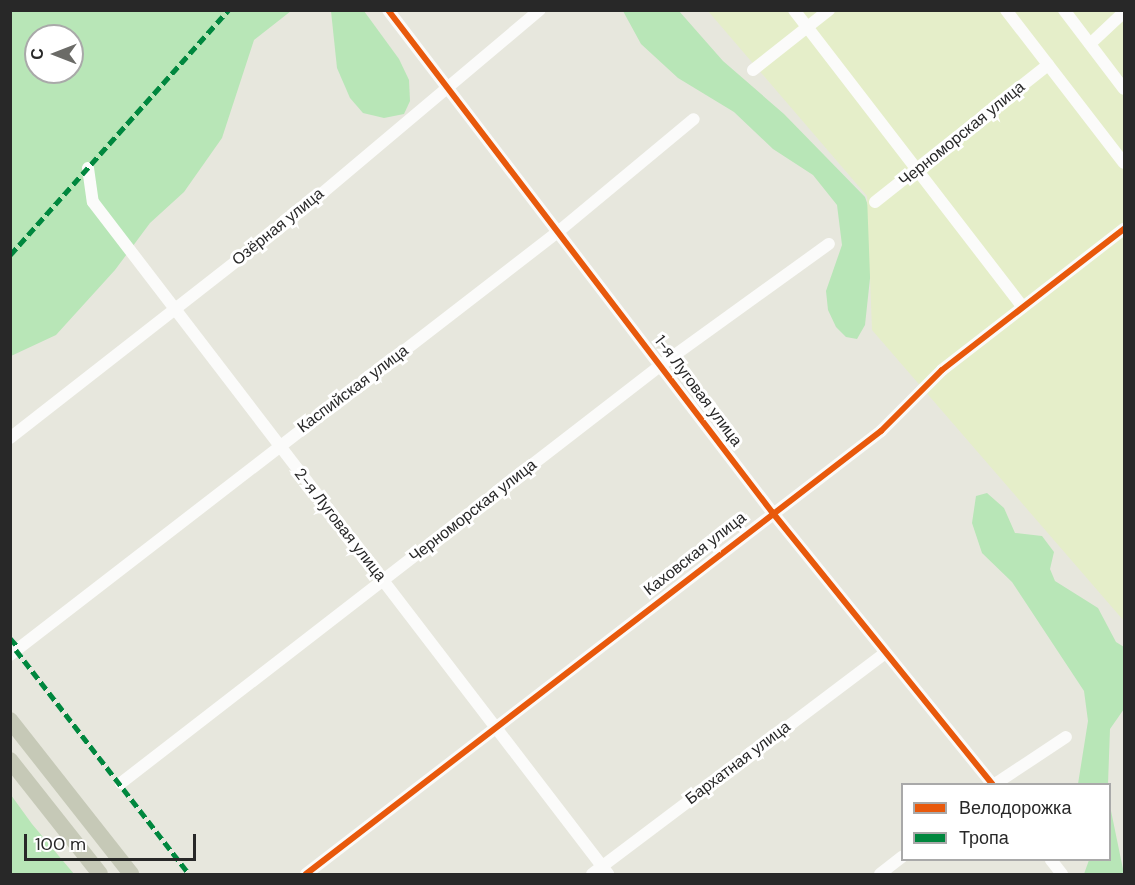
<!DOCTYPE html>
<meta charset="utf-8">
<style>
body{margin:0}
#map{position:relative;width:1135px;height:885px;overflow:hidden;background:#e7e7dd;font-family:"DM Sans",sans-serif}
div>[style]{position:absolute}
.green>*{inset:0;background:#b8e6b7}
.sand>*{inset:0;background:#e5eec9}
.minor>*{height:12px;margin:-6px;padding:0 6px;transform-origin:6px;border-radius:6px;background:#fbfbfa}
.major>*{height:16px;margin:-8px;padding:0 8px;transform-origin:8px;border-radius:8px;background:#c6c9b7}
.quiet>*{height:4.5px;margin-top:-2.25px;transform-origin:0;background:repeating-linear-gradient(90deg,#00873e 0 9px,transparent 0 13.5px)}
.cycleway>*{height:6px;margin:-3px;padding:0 3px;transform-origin:3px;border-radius:3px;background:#e8590c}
span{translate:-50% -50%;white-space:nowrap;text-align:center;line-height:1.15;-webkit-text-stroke:6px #fff;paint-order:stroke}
.street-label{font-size:16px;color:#282828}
.frame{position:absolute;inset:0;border:12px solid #282828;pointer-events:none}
.legend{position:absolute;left:901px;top:783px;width:210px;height:78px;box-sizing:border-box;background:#fff;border:2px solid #a9a9a9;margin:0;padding:8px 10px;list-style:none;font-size:18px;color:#282828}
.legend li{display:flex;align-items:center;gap:12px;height:30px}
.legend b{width:30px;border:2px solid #a9a9a9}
.north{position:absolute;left:24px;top:24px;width:60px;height:60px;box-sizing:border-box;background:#fff;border:2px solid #a9a9a9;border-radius:50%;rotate:270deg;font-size:16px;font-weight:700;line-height:24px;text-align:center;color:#282828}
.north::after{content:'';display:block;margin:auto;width:21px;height:27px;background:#6b6b67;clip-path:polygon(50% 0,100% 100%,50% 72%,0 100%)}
.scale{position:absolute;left:24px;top:834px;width:172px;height:27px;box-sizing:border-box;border:3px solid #282828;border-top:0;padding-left:8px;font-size:18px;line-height:21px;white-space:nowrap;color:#282828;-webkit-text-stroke:4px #fff;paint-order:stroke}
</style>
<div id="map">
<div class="green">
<div style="clip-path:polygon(evenodd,10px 11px,291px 11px,254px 40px,222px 138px,184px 192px,150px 223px,115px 270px,56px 335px,11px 356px,10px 11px,36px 36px,72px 36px,72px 72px,36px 72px,36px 36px)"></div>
<div style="clip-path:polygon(331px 11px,364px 11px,399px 59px,409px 80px,410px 101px,404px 114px,384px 118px,363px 113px,350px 98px,337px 68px)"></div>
<div style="clip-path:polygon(623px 11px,679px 11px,723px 61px,784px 114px,865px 197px,873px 220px,874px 241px,865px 325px,857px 339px,846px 337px,836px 327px,828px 310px,826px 291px,842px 245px,837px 205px,813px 175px,773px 149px,734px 112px,678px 78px,641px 44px)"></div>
<div style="clip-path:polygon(987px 493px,1004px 508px,1015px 533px,1042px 536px,1054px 552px,1050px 569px,1055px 581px,1098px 608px,1116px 642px,1124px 647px,1124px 709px,1110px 729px,1108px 784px,1078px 784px,1088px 721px,1084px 691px,1012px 582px,982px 553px,972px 523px,976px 496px)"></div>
<div style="clip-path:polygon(11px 795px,32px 824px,74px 874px,11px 874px)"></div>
<div style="clip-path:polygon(1110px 806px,1124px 874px,1084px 874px,1089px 860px,1110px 860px)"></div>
</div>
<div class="sand">
<div style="clip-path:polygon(708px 11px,1124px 11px,1124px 621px,872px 330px,867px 196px)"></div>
</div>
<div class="minor">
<div style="left:388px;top:10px;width:632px;rotate:52.59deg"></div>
<div style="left:772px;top:512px;width:350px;rotate:51deg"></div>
<div style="left:794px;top:10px;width:375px;rotate:52.4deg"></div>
<div style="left:1006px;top:10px;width:193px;rotate:52.4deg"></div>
<div style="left:1064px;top:10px;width:99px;rotate:52.8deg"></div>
<div style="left:1090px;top:44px;width:47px;rotate:-43.3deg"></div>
<div style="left:753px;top:70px;width:97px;rotate:-38.3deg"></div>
<div style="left:88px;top:168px;width:34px;rotate:82deg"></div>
<div style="left:93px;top:202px;width:847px;rotate:52.53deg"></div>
<div style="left:875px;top:202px;width:221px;rotate:-38.4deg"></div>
<div style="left:10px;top:438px;width:369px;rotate:-38deg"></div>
<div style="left:301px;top:211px;width:312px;rotate:-40.1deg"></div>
<div style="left:10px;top:655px;width:694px;rotate:-37.68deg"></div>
<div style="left:559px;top:231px;width:175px;rotate:-39.7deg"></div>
<div style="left:121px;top:783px;width:683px;rotate:-37.74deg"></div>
<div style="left:661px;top:365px;width:207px;rotate:-35.8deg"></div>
<div style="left:995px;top:784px;width:85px;rotate:-33.5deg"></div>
<div style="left:1051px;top:860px;width:18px;rotate:52deg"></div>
<div style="left:306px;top:874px;width:726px;rotate:-37.61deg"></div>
<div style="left:881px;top:431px;width:86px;rotate:-45deg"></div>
<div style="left:942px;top:370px;width:230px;rotate:-37.8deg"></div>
<div style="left:592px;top:874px;width:367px;rotate:-37deg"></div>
<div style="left:880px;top:874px;width:28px;rotate:-38deg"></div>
</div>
<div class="major">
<div style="left:10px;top:720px;width:196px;rotate:51.8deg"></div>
<div style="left:10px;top:760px;width:145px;rotate:51.7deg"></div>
</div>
<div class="quiet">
<div style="left:10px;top:255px;width:328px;rotate:-48.3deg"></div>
<div style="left:10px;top:638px;width:13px;rotate:48deg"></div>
<div style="left:16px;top:650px;width:283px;rotate:52.3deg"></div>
</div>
<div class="cycleway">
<div style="left:388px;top:10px;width:632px;rotate:52.59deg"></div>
<div style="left:772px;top:512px;width:350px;rotate:51deg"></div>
<div style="left:306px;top:874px;width:726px;rotate:-37.61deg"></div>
<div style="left:881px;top:431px;width:86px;rotate:-45deg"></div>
<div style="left:942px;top:370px;width:230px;rotate:-37.8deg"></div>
</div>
<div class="street-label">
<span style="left:962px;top:134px;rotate:-39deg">Черноморская улица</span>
<span style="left:278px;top:227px;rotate:-39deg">Озёрная улица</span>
<span style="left:353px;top:389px;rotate:-37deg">Каспийская улица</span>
<span style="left:698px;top:391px;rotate:53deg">1-я Луговая улица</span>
<span style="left:473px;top:511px;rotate:-38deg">Черноморская улица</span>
<span style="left:340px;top:525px;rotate:52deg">2-я Луговая улица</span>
<span style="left:695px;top:554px;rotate:-38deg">Каховская улица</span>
<span style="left:738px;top:763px;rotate:-37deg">Бархатная улица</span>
</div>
<div class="frame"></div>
<ul class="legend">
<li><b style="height:8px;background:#e8590c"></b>Велодорожка</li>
<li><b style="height:8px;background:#00873e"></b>Тропа</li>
</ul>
<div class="north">С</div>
<div class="scale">100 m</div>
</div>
